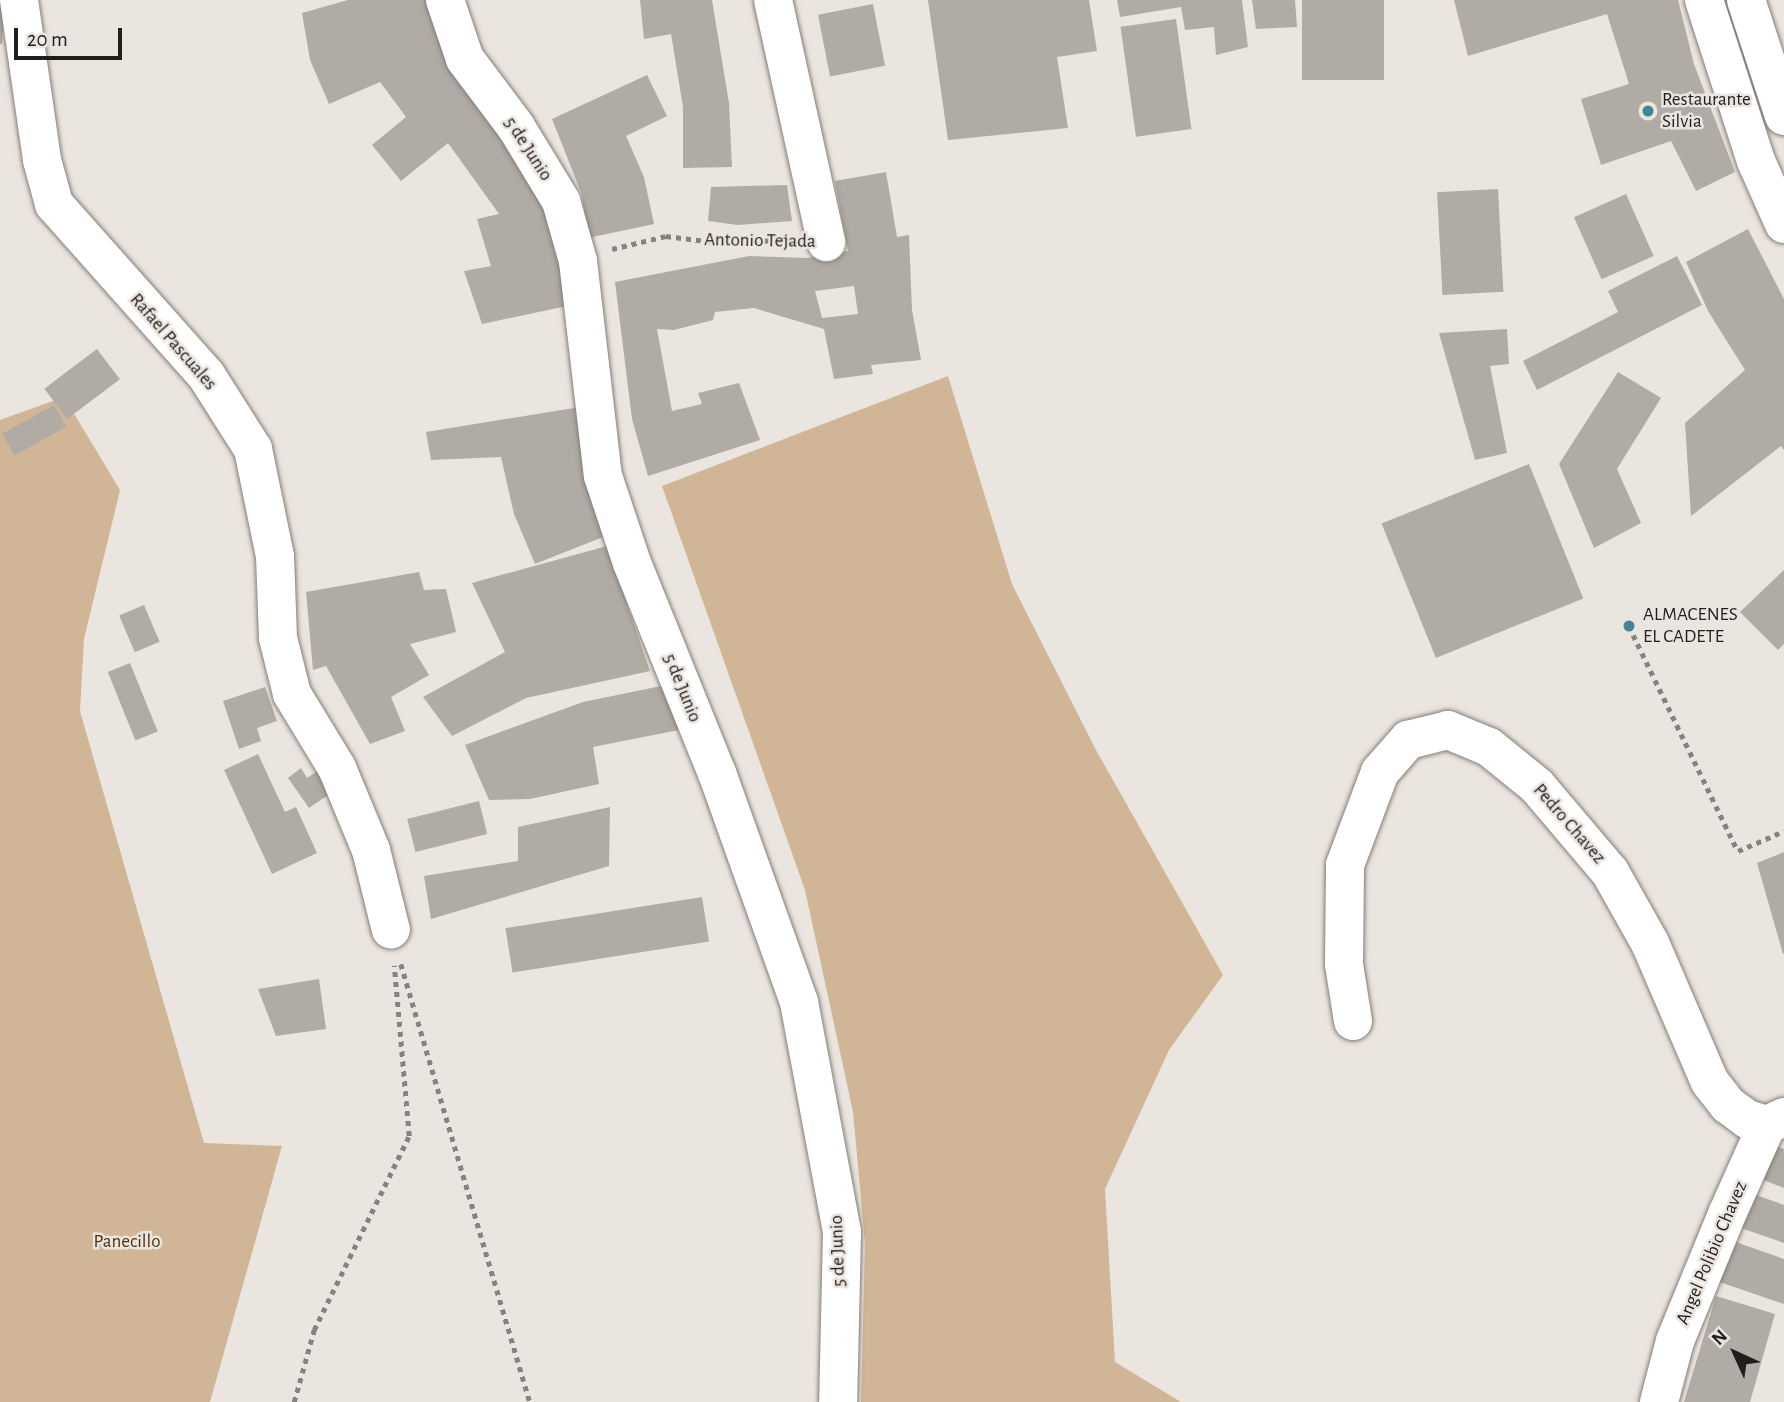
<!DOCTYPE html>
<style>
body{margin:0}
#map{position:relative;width:1784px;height:1402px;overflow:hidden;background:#ebe5df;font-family:"Alegreya Sans",sans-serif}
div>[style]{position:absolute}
.green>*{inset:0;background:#d1b597}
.building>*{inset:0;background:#b0aba5;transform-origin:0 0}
.path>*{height:4.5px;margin-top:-2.25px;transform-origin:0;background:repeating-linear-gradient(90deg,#86827e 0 5px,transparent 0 10px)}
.roads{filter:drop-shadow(0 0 2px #837e78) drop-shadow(0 0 2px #837e78)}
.minor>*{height:38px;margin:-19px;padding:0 19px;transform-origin:19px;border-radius:19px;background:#fff}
.dots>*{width:19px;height:19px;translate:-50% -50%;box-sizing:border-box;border:4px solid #ebe5df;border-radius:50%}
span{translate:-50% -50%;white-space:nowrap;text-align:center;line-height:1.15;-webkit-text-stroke:5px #ebe5df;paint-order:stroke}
.poi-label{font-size:19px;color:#201e1c}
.left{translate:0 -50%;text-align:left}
.street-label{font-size:19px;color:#201e1c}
.park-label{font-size:19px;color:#4f320c}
.north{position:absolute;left:1700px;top:1318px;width:70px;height:70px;-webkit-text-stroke:5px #ebe5df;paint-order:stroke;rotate:315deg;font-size:19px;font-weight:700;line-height:28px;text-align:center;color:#201e1c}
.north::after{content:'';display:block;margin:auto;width:24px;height:32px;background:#201e1c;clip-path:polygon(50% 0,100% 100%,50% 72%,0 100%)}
.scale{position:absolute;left:14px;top:28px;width:108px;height:32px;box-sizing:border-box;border:4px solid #201e1c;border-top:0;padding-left:9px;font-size:21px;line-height:24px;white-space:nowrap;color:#201e1c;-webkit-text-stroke:5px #ebe5df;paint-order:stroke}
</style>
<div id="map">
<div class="green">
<div style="clip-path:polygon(948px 376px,1012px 584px,1096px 750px,1223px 975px,1169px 1050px,1105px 1189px,1115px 1362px,1181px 1402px,861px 1402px,865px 1243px,853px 1112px,805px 890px,662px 486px)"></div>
<div style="clip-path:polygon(64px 397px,120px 490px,84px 639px,80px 711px,204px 1143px,282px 1146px,210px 1402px,0 1402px,0 420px)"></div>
</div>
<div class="building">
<div style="clip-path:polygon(0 0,5px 0,2px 44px,0 44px)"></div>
<div style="clip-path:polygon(348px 0,425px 0,551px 215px,567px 306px,482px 324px,464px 271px,491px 266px,477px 219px,499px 214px,448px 143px,401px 181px,372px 145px,406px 117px,380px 82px,329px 104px,310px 60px,302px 13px)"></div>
<div style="clip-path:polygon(640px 0,712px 0,729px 103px,732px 167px,683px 168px,683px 107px,671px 34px,644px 39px)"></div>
<div style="clip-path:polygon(928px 0,1089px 0,1097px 51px,1057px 57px,1068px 128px,948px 140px)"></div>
<div style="clip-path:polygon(1117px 0,1242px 0,1248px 47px,1216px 55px,1214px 27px,1185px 30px,1181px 7px,1120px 17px)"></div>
<div style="clip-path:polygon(1252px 0,1295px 0,1297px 27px,1256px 29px)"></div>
<div style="left:1302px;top:0;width:82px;height:80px"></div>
<div style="clip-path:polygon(1454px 0,1678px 0,1694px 64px,1735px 172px,1696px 191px,1671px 141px,1601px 165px,1581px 99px,1629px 84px,1607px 14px,1468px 56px)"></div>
<div style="left:873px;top:4px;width:63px;height:56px;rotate:79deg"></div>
<div style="left:1176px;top:19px;width:111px;height:56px;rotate:82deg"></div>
<div style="clip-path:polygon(647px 75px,667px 116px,626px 136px,644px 177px,654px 224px,588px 238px,582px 195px,552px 119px)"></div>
<div style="clip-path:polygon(evenodd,886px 172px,897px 237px,909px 235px,912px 310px,921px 360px,871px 365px,873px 374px,834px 379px,824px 329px,754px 308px,715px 312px,713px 320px,674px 330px,657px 329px,672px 411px,702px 404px,698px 393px,739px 383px,760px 440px,648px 476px,632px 419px,615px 282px,749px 256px,808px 258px,848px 251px,835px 181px,886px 172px,854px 286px,858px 314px,822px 318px,815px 291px,854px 286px)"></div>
<div style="clip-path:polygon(787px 185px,792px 221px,738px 225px,708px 221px,711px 187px)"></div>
<div style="left:1498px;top:189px;width:103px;height:61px;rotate:87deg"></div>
<div style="left:1626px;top:194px;width:68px;height:57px;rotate:66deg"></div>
<div style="clip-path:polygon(1748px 229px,1784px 299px,1784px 450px,1781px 446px,1691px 516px,1685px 423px,1745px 370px,1708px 311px,1686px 262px)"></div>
<div style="clip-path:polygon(1677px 256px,1702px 305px,1537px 390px,1523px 361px,1618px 312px,1608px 291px)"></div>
<div style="clip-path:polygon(1507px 329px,1509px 364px,1490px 366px,1507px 453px,1475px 460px,1439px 333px)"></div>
<div style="left:97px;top:349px;width:38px;height:66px;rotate:53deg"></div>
<div style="clip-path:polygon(1618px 372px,1661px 398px,1617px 469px,1641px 523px,1594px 548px,1559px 464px)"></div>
<div style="left:54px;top:405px;width:25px;height:59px;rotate:61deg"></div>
<div style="clip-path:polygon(580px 407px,608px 535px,535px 564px,514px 514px,501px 457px,431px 460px,426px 432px)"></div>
<div style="left:1529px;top:464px;width:145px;height:159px;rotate:68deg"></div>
<div style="clip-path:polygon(607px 546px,650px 671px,526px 698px,452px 736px,423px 697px,505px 652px,472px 583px)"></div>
<div style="clip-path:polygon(1784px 570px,1784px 644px,1778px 650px,1740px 612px)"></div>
<div style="clip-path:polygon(419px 572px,424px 590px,446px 589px,456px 632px,410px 644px,429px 675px,391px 697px,405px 731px,370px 744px,326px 666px,313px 670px,306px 592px)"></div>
<div style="left:144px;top:605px;width:40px;height:27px;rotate:67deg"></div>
<div style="left:130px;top:663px;width:74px;height:24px;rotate:68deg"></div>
<div style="clip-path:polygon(666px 685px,684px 729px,593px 747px,599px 784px,530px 799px,489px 800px,465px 745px,583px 702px)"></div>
<div style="clip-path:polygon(265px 687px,277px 721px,257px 728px,261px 741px,239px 749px,223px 701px)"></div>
<div style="clip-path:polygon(344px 753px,359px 774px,309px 808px,288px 778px,301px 768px,307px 778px)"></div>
<div style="clip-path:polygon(258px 754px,285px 812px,296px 807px,317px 853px,272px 874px,224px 770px)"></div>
<div style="left:479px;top:801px;width:34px;height:74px;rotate:76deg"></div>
<div style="clip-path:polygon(610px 807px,609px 866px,431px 919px,424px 876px,518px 861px,518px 827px)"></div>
<div style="clip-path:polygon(1784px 852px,1784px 953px,1783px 954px,1757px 863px)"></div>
<div style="left:702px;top:897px;width:45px;height:199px;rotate:81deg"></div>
<div style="clip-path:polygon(319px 979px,326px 1029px,276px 1036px,258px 989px)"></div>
<div style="clip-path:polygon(1770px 1144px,1784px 1149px,1784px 1188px,1754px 1176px)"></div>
<div style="clip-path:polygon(1748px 1192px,1784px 1205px,1784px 1243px,1735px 1226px)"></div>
<div style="clip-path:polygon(1724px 1238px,1784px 1259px,1784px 1304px,1711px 1279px)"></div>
<div style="clip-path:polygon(1716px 1296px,1775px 1314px,1750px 1402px,1684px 1402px)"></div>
</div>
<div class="path">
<div style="left:612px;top:249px;width:56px;rotate:-13.5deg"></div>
<div style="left:666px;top:236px;width:48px;rotate:7.1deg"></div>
<div style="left:714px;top:242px;width:75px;rotate:-1.5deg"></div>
<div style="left:1629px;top:626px;width:250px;rotate:64.2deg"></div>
<div style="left:1738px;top:851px;width:50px;rotate:-23.5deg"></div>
<div style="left:401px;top:964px;width:457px;rotate:73.6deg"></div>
<div style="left:294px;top:1402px;width:75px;rotate:-74.5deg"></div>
<div style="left:314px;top:1330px;width:216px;rotate:-63.9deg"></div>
<div style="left:409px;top:1136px;width:171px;rotate:-95deg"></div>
</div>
<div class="roads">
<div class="minor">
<div style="left:19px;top:0;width:162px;rotate:81.8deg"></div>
<div style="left:42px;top:160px;width:46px;rotate:74.7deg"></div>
<div style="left:54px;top:204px;width:229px;rotate:48.4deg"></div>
<div style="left:206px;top:375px;width:88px;rotate:57.6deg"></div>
<div style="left:253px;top:449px;width:109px;rotate:78.4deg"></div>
<div style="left:275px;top:556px;width:82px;rotate:87.9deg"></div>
<div style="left:278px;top:638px;width:58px;rotate:76deg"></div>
<div style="left:292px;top:694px;width:87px;rotate:58.7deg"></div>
<div style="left:337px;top:768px;width:89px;rotate:67.5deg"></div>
<div style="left:371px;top:850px;width:82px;rotate:76deg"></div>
<div style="left:445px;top:0;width:62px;rotate:71.3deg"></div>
<div style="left:465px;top:59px;width:85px;rotate:53.1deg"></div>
<div style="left:516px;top:127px;width:87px;rotate:58.7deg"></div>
<div style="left:561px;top:201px;width:62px;rotate:74.2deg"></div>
<div style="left:578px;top:261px;width:216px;rotate:83.4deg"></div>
<div style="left:603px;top:476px;width:92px;rotate:71.6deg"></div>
<div style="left:632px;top:563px;width:227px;rotate:68deg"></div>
<div style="left:717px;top:773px;width:243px;rotate:70.3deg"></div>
<div style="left:799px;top:1002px;width:234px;rotate:79.4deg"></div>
<div style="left:842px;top:1232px;width:170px;rotate:91.3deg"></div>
<div style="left:773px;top:0;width:248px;rotate:77.6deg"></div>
<div style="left:1704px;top:0;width:169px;rotate:72.1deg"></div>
<div style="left:1756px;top:161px;width:69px;rotate:66deg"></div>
<div style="left:1746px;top:0;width:122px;rotate:71.9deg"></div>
<div style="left:1353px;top:1021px;width:58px;rotate:-99deg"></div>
<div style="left:1344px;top:964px;width:99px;rotate:-89.4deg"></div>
<div style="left:1345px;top:865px;width:99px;rotate:-69.4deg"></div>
<div style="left:1380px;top:772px;width:43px;rotate:-48.8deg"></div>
<div style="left:1408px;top:740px;width:41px;rotate:-14deg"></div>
<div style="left:1448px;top:730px;width:44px;rotate:22.5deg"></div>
<div style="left:1489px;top:747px;width:62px;rotate:39.1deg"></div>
<div style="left:1537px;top:786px;width:113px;rotate:49.7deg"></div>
<div style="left:1610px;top:872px;width:81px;rotate:60.6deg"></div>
<div style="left:1650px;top:943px;width:151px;rotate:66.7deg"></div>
<div style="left:1710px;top:1082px;width:29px;rotate:52deg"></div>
<div style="left:1728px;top:1105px;width:24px;rotate:36deg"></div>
<div style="left:1747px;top:1119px;width:21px;rotate:17deg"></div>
<div style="left:1659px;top:1402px;width:63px;rotate:-75.3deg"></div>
<div style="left:1675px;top:1341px;width:139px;rotate:-67.7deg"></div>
<div style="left:1728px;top:1212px;width:95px;rotate:-65.9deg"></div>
<div style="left:1767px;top:1125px;width:19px;rotate:-25deg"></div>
</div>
</div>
<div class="dots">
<div style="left:1648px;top:111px;background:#448497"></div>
<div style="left:1629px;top:626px;background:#448497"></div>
</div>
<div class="poi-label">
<span class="left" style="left:1662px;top:111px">Restaurante<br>Silvia</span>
<span class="left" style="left:1643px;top:626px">ALMACENES<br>EL CADETE</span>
</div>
<div class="street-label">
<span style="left:528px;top:149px;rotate:57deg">5 de Junio</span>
<span style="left:760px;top:241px;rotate:1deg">Antonio Tejada</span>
<span style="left:173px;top:342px;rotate:49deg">Rafael Pascuales</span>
<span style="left:682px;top:688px;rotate:68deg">5 de Junio</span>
<span style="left:1569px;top:824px;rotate:49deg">Pedro Chavez</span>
<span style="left:838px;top:1251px;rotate:-92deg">5 de Junio</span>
<span style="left:1712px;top:1253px;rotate:-67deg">Angel Polibio Chavez</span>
</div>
<div class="park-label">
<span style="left:127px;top:1242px">Panecillo</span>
</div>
<div class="north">N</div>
<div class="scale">20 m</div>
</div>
